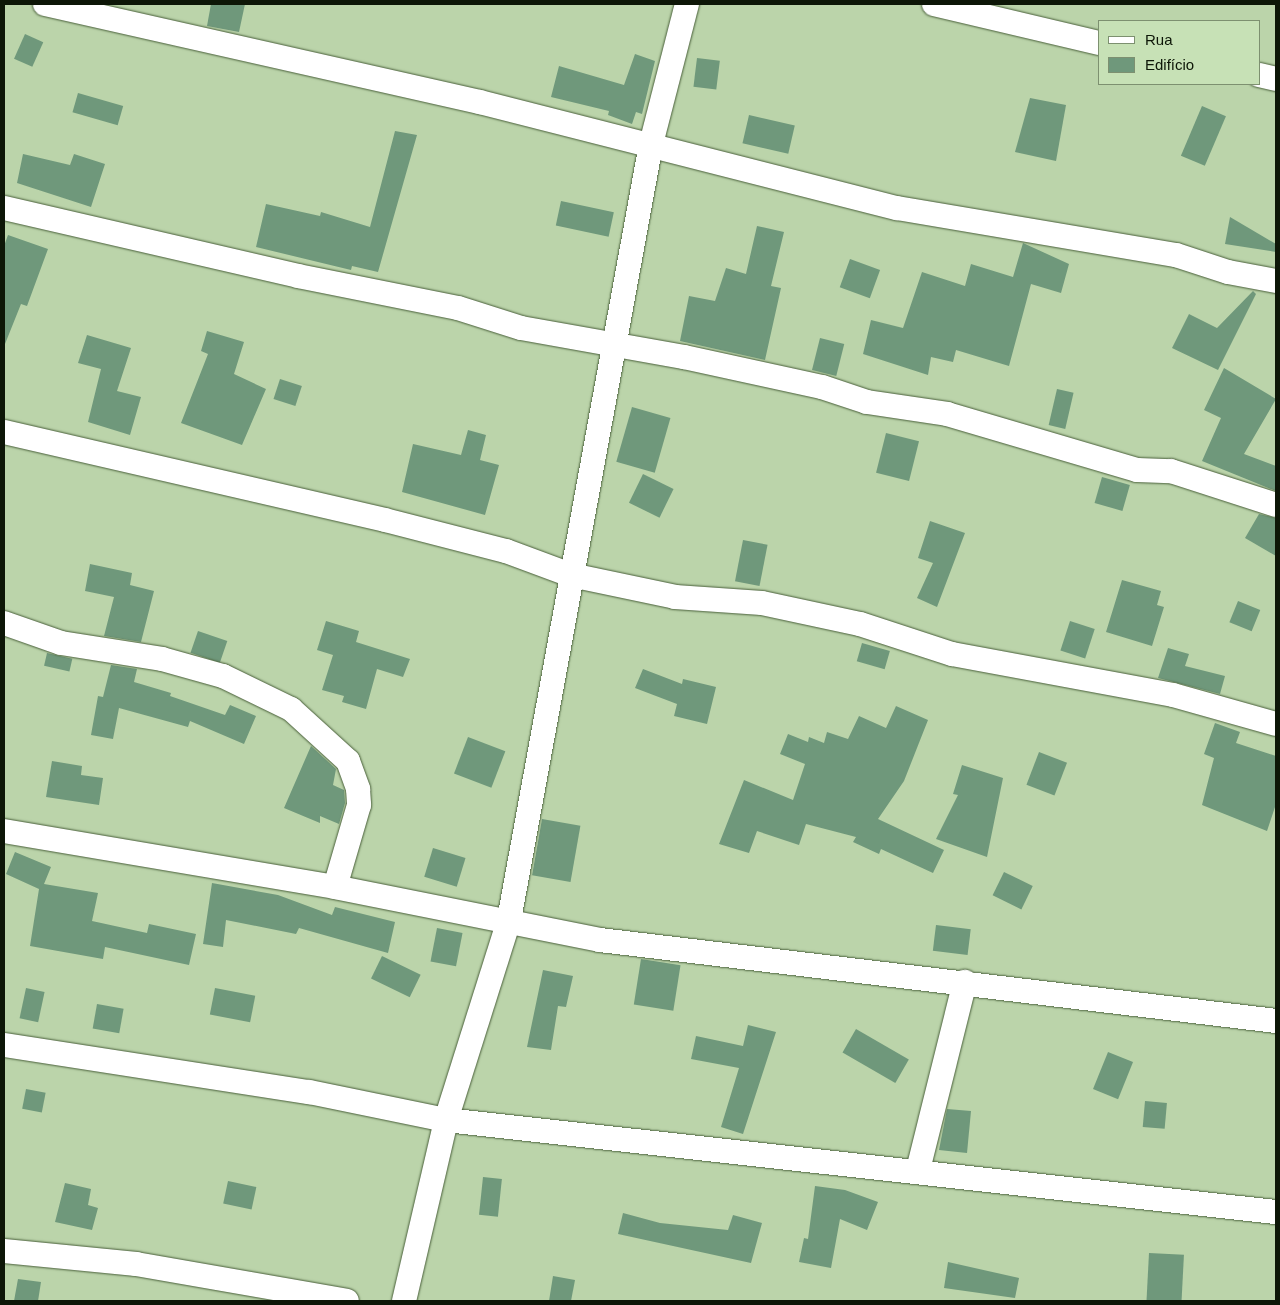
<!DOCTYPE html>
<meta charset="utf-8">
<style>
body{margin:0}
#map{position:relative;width:1280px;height:1305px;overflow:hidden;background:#bbd4aa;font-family:Arial,sans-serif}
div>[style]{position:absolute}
.building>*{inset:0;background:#6f987b;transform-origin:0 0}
.roads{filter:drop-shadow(0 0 1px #495f3a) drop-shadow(0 0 1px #495f3a)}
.minor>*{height:24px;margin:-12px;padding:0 12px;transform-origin:12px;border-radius:12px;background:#fff}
span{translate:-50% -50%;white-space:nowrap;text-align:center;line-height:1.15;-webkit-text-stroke:4px #c7e1b6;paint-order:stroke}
.frame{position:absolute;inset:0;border:5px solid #0d1607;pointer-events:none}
.legend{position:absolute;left:1098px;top:20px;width:162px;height:65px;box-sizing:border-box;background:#c7e1b6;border:1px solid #7d9070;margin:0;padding:6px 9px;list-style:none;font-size:15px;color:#0d1607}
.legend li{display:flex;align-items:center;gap:10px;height:25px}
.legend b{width:25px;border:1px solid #7d9070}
</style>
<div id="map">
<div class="building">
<div style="clip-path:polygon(211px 4px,245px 4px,239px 32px,207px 26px)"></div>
<div style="left:25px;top:34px;width:20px;height:27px;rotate:24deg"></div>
<div style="clip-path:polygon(635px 54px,655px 61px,642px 114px,636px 112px,632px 124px,608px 115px,609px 111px,551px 97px,559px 66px,624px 85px)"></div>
<div style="left:697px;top:58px;width:23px;height:29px;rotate:7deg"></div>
<div style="left:78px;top:93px;width:47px;height:20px;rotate:16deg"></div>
<div style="clip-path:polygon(1030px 98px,1066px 105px,1056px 161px,1015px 152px)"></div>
<div style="left:1202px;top:106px;width:26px;height:54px;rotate:23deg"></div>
<div style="left:749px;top:115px;width:47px;height:29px;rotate:13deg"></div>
<div style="clip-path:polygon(395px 131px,417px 135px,378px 272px,352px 266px,351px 270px,256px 247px,266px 204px,320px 216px,321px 212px,370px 227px)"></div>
<div style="clip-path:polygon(23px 154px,70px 165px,74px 154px,105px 164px,91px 207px,17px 183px)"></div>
<div style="left:561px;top:201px;width:54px;height:25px;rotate:12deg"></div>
<div style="clip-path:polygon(1230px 217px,1276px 244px,1276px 252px,1225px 244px)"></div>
<div style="clip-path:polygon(757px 226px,784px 232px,771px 286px,781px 288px,765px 360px,680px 341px,689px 296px,715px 301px,726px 268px,746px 274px)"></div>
<div style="clip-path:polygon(8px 235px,48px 249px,27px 306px,21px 304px,5px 344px,4px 246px)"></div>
<div style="clip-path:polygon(1023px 243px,1069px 264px,1061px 293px,1031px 284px,1009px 366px,956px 350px,953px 362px,931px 357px,928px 375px,863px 354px,871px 320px,903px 328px,922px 272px,965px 286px,971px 264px,1013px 277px)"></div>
<div style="left:850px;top:259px;width:32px;height:30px;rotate:20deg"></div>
<div style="clip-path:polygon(1253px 291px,1256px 294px,1218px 370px,1172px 348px,1189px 314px,1217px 328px)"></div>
<div style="clip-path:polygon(207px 331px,244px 342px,234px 374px,266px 389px,242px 445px,181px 423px,208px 354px,201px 351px)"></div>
<div style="clip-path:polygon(87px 335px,131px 348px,117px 391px,141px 397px,130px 435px,88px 422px,101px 369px,78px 363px)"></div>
<div style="left:820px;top:338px;width:25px;height:33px;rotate:14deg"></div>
<div style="clip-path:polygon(1224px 368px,1276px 399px,1244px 454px,1276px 466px,1276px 491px,1202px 461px,1221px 418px,1204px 410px)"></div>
<div style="left:280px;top:379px;width:23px;height:21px;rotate:18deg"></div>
<div style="left:1057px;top:389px;width:17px;height:37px;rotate:13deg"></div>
<div style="left:632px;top:407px;width:40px;height:57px;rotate:16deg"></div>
<div style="clip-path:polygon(468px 430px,486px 435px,480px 460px,499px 465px,485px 515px,402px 492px,413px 444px,461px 455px)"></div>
<div style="left:886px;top:433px;width:34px;height:41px;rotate:14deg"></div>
<div style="left:643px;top:474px;width:34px;height:32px;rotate:26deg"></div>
<div style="left:1102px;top:477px;width:29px;height:27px;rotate:16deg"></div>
<div style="clip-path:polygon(1259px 514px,1276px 518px,1276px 556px,1245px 538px)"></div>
<div style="clip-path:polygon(930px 521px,965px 533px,937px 607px,917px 598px,933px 563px,918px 558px)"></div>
<div style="left:743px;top:540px;width:25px;height:42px;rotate:11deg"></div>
<div style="clip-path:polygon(90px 564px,132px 573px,130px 585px,154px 591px,141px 642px,104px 636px,114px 597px,85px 591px)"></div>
<div style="clip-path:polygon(1122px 580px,1161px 591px,1157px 605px,1164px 607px,1152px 646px,1106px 632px)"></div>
<div style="left:1238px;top:601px;width:24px;height:23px;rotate:22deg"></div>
<div style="clip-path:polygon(326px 621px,359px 631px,356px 642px,410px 659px,403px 677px,377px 669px,366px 709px,342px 702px,344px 696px,322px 690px,333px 655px,317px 650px)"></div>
<div style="left:1070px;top:621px;width:26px;height:31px;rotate:18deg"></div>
<div style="left:198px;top:631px;width:31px;height:23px;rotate:19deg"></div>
<div style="left:862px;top:643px;width:29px;height:19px;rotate:16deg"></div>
<div style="clip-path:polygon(1168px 648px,1189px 654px,1185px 666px,1225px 676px,1220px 694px,1158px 678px)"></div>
<div style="left:47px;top:653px;width:26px;height:13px;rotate:13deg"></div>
<div style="clip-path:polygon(111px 665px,137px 669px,134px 682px,171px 693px,170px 696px,225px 715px,230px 705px,256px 716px,244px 744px,190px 721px,188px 727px,119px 708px,113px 739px,91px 735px,98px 696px,103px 697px)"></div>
<div style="clip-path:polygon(643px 669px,682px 684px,683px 679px,716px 687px,707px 724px,674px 716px,677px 704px,635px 688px)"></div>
<div style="clip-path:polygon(896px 706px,928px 720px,904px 781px,878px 819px,944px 850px,933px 873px,881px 849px,879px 854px,853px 842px,856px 837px,806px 824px,799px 845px,757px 831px,749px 853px,719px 844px,744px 780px,793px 800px,805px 764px,780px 754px,788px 734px,808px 742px,809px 737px,824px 743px,827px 732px,848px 739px,859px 716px,886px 728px)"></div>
<div style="clip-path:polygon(1215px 723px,1240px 732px,1236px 743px,1276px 756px,1276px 804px,1267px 831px,1202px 805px,1214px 758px,1204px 754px)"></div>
<div style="left:468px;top:737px;width:40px;height:39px;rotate:21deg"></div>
<div style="clip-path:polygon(311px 746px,336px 769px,333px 785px,344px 790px,345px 803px,339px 824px,320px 816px,320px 823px,284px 808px)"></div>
<div style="left:1039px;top:752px;width:30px;height:35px;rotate:21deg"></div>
<div style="clip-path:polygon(52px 761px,82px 766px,81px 775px,103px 778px,99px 805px,46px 797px)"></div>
<div style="clip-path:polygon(962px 765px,1003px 778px,987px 857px,936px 839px,958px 795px,953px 794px)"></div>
<div style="left:542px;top:819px;width:39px;height:57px;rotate:10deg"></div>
<div style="left:433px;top:848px;width:34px;height:30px;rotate:17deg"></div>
<div style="clip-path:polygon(15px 852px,51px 867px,44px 884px,98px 893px,92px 921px,147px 933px,149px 924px,196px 934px,189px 965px,105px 947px,103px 959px,30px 946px,39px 889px,6px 874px)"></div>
<div style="left:1004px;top:872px;width:32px;height:26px;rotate:26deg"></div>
<div style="clip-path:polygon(212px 883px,278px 895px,332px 915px,335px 907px,395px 922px,388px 953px,299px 928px,296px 934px,226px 920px,223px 947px,203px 944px)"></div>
<div style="left:936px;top:925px;width:35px;height:26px;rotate:7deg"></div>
<div style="left:437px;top:928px;width:26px;height:34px;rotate:11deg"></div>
<div style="left:382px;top:956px;width:43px;height:25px;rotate:26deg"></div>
<div style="left:641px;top:959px;width:40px;height:46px;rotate:9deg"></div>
<div style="clip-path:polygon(543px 970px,573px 976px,566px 1007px,558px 1006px,551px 1050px,527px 1047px)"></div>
<div style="left:26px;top:988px;width:19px;height:31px;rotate:12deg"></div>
<div style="left:215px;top:988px;width:41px;height:27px;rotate:11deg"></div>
<div style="left:97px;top:1004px;width:27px;height:25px;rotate:10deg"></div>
<div style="clip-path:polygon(748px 1025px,776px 1032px,743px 1134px,721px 1127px,739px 1068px,691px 1059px,696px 1036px,743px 1046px)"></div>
<div style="left:856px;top:1029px;width:61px;height:27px;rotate:30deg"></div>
<div style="left:1108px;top:1052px;width:27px;height:40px;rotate:22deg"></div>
<div style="left:26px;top:1089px;width:20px;height:20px;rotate:11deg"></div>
<div style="left:1145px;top:1101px;width:22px;height:26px;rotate:5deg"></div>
<div style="clip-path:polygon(947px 1109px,971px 1111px,967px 1153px,939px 1150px)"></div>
<div style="left:483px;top:1177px;width:19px;height:38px;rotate:6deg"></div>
<div style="left:228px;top:1181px;width:29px;height:23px;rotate:12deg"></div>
<div style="clip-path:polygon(65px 1183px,91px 1189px,88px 1205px,98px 1208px,92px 1230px,55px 1222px)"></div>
<div style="clip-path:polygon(815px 1186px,845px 1190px,878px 1202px,867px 1230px,840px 1219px,831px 1268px,799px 1262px,804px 1238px,808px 1239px)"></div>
<div style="clip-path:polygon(623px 1213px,660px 1223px,728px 1230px,733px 1215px,762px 1223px,751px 1263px,618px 1234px)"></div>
<div style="left:1149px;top:1253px;width:35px;height:48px;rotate:3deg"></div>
<div style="clip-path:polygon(948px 1262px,1019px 1278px,1015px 1298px,944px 1288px)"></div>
<div style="clip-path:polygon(553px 1276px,575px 1280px,571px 1301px,549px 1301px)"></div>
<div style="clip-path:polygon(18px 1279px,41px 1282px,38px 1301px,14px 1301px)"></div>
</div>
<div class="roads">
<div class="minor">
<div style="left:45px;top:4px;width:446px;rotate:12.7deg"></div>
<div style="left:480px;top:102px;width:430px;rotate:14.3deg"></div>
<div style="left:897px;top:208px;width:283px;rotate:9.6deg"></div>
<div style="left:1176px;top:255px;width:55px;rotate:18.1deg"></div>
<div style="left:1228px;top:272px;width:49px;rotate:10.6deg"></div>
<div style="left:934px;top:4px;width:170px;rotate:13.3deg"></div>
<div style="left:1259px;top:75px;width:17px;rotate:13deg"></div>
<div style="left:4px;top:208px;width:302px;rotate:13deg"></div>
<div style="left:298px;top:276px;width:163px;rotate:11.3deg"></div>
<div style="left:458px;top:308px;width:66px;rotate:17.6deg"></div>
<div style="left:521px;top:328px;width:166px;rotate:10.1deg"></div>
<div style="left:684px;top:357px;width:141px;rotate:12.3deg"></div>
<div style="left:822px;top:387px;width:47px;rotate:18.4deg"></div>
<div style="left:867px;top:402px;width:81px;rotate:8.5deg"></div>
<div style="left:947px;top:414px;width:198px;rotate:16.4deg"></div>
<div style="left:1137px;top:470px;width:34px;rotate:2deg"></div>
<div style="left:1171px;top:471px;width:110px;rotate:17.9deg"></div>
<div style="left:4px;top:432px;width:391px;rotate:13deg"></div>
<div style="left:385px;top:520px;width:125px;rotate:14.4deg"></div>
<div style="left:506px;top:551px;width:69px;rotate:20.3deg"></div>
<div style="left:571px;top:575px;width:106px;rotate:11.9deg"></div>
<div style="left:675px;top:597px;width:87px;rotate:3.9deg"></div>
<div style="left:762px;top:603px;width:100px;rotate:12.1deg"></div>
<div style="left:860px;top:624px;width:97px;rotate:18.1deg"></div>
<div style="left:952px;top:654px;width:225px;rotate:10.5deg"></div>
<div style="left:1173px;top:695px;width:107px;rotate:15.7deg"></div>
<div style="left:4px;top:623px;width:60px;rotate:19.3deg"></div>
<div style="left:61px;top:643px;width:102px;rotate:9deg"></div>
<div style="left:162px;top:659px;width:63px;rotate:15.6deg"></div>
<div style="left:223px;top:676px;width:76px;rotate:25.9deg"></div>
<div style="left:291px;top:709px;width:77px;rotate:42.4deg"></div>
<div style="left:348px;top:761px;width:30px;rotate:70deg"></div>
<div style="left:358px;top:789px;width:16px;rotate:86deg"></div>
<div style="left:359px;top:805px;width:85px;rotate:106.3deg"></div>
<div style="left:4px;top:831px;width:336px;rotate:9.6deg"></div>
<div style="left:335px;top:887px;width:270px;rotate:11.3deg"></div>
<div style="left:600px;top:940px;width:681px;rotate:6.83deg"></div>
<div style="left:4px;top:1045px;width:309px;rotate:8.8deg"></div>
<div style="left:309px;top:1092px;width:140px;rotate:11.6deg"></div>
<div style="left:446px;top:1120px;width:835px;rotate:6.33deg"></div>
<div style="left:918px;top:1170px;width:194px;rotate:-76deg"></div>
<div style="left:4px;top:1251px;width:133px;rotate:5.6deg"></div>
<div style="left:136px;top:1264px;width:214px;rotate:9.9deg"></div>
<div style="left:404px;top:1301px;width:186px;rotate:-76.9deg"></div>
<div style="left:446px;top:1120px;width:210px;rotate:-72.5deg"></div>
<div style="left:509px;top:920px;width:789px;rotate:-79.63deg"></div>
<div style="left:651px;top:144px;width:145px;rotate:-75.6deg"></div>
</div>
</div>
<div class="frame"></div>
<ul class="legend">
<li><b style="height:6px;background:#fff"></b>Rua</li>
<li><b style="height:14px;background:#6f987b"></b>Edifício</li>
</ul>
</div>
